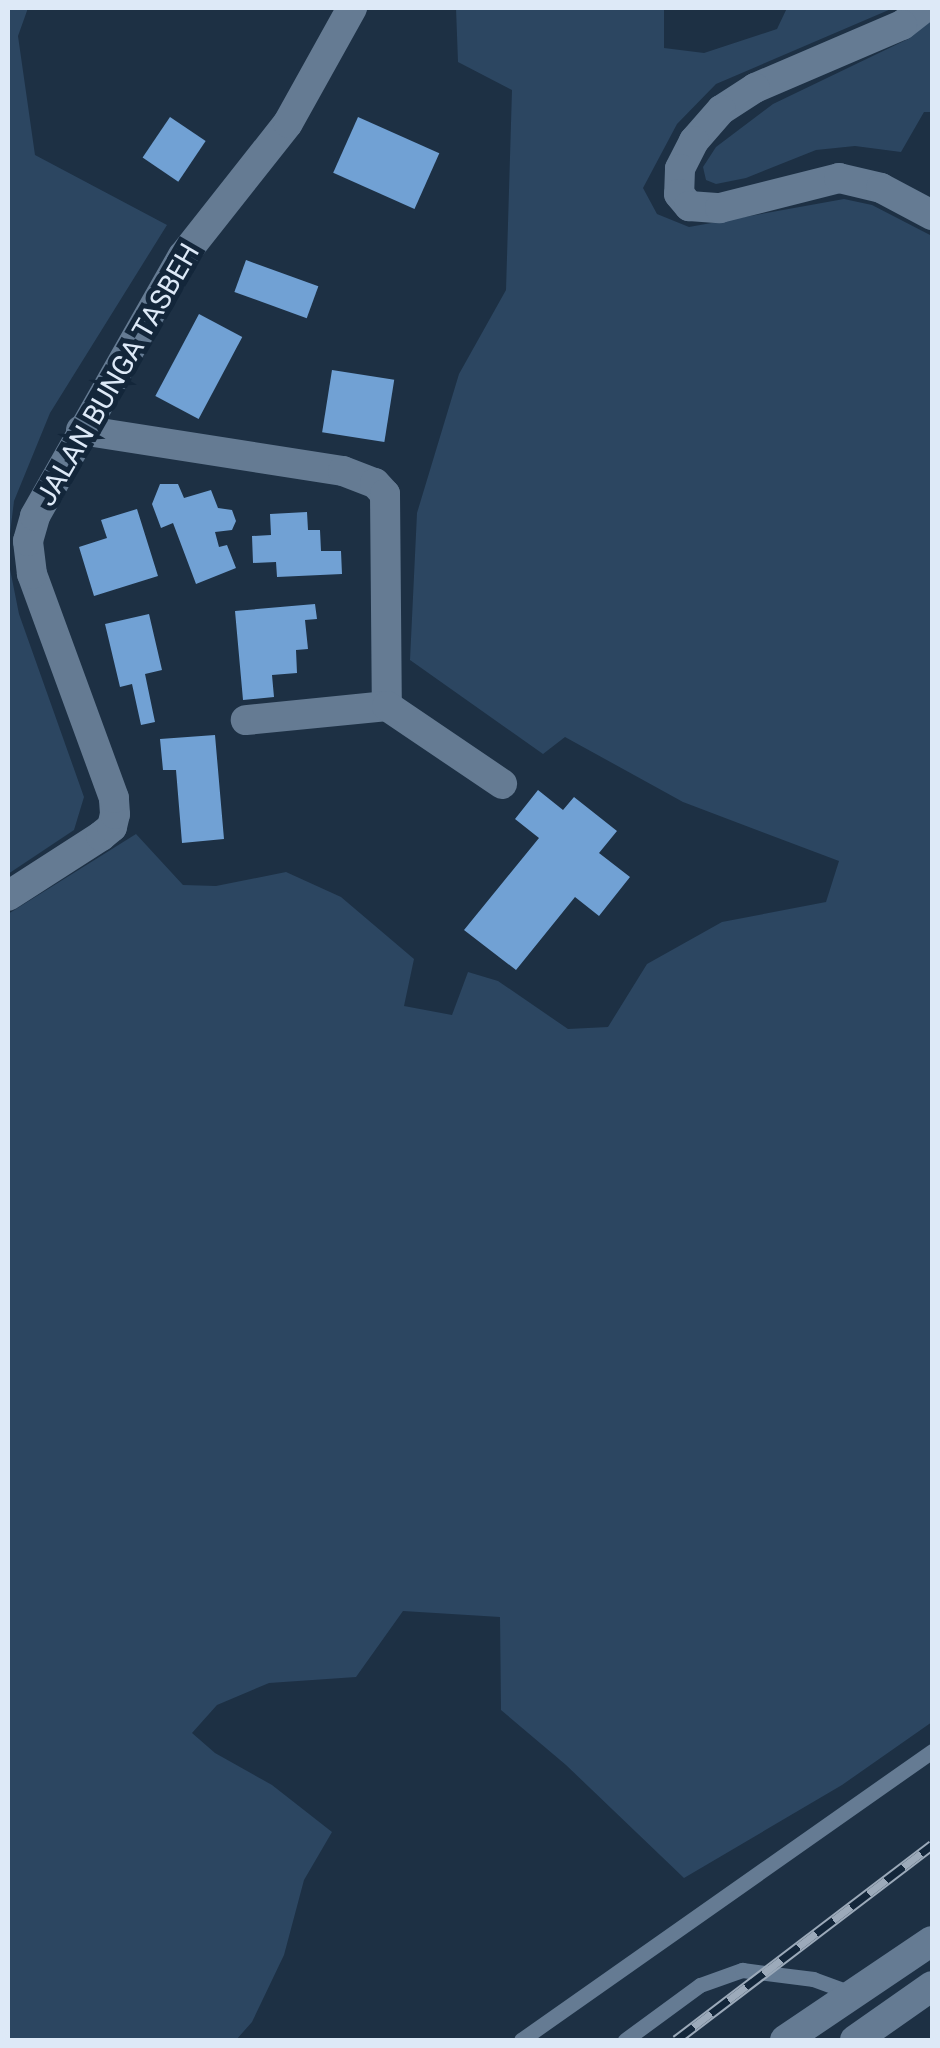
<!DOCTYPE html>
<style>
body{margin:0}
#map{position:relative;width:940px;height:2048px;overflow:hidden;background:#1d3044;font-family:Roboto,sans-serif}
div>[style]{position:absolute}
.green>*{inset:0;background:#2c4661}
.building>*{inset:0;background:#71a1d4;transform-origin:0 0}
.lane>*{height:15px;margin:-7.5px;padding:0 7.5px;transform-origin:7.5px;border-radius:7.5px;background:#657b93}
.street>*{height:30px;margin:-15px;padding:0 15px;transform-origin:15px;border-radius:15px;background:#657b93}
.rail>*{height:11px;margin-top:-5.5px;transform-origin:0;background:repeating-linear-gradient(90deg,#13263a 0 22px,#9caaba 0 44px);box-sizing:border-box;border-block:2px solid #9caaba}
span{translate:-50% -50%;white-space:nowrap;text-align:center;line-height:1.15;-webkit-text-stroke:10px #13263a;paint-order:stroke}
.street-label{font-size:28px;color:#dde9f7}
.frame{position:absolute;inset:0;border:10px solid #dde9f7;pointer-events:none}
</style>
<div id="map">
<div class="green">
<div style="clip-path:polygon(8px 8px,28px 8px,18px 36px,35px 155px,167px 225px,50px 413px,14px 501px,8px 550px)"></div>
<div style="clip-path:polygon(456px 8px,664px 8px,664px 48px,704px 53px,777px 29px,787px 8px,891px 9px,716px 84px,677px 124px,643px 188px,657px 214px,689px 227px,844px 199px,872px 205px,932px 236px,932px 1722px,842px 1785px,684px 1878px,566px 1765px,501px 1710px,500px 1617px,403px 1611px,356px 1677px,269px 1683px,217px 1705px,192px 1733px,215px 1753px,272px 1785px,332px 1832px,304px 1880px,284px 1955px,252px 2022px,236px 2040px,8px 2040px,8px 914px,136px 834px,183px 885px,216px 886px,286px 872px,341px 897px,414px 959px,404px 1006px,452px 1015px,468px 972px,498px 981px,568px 1029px,608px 1027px,647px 964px,722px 922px,826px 902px,839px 861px,683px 802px,565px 737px,543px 754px,410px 660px,417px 513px,459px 374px,506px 290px,512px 90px,458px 62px)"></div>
<div style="clip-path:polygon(932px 19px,932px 112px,924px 112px,901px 152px,855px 146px,816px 150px,746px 178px,716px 184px,706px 180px,703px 167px,716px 147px,773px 104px,908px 39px)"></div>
<div style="clip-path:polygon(8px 559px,19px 614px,84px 797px,74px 830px,8px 874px)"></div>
</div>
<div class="building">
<div style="left:170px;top:117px;width:43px;height:49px;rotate:34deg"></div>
<div style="left:358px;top:117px;width:89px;height:61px;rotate:24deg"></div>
<div style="left:246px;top:260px;width:77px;height:34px;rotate:20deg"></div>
<div style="left:199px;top:314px;width:49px;height:93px;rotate:28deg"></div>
<div style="left:332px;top:370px;width:63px;height:63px;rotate:9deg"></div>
<div style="clip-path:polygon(160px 484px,178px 484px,184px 498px,211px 490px,218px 508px,232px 510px,236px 521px,232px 530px,215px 532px,219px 547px,227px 545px,236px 568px,196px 584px,173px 523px,161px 528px,152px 504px)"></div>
<div style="clip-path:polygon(137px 509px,158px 576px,94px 596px,79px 547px,107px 538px,101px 520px)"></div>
<div style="clip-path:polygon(307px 512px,308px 530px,320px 530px,321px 551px,341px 551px,342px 574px,277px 577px,276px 562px,253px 563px,252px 536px,271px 535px,270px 514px)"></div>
<div style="clip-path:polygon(315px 604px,317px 619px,305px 620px,308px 649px,296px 650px,297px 673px,272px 675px,274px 697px,243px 700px,235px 611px)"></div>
<div style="clip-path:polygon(149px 614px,162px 670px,145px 674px,155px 722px,141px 725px,132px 684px,120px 687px,105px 624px)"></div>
<div style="clip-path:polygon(215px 735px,224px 839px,182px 843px,176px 770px,163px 770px,160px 739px)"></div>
<div style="clip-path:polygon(538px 790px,563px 810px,574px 797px,617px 831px,599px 853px,630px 877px,599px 916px,575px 897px,516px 970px,464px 930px,539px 838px,515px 819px)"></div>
</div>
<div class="lane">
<div style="left:521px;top:2040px;width:502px;rotate:-35.11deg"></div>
<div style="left:625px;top:2040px;width:93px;rotate:-36.3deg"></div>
<div style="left:700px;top:1985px;width:45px;rotate:-19.7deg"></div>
<div style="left:742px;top:1970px;width:72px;rotate:7.2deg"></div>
<div style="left:813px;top:1979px;width:40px;rotate:20.2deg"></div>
</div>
<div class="street">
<div style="left:924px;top:8px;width:28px;rotate:142deg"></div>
<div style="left:902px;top:25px;width:160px;rotate:156.8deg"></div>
<div style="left:755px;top:88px;width:40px;rotate:147.1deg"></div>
<div style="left:721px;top:110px;width:41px;rotate:131.1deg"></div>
<div style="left:694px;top:141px;width:31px;rotate:117deg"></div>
<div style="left:680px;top:169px;width:25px;rotate:92deg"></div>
<div style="left:679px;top:194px;width:16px;rotate:50deg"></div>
<div style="left:689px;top:206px;width:31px;rotate:4deg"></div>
<div style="left:720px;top:208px;width:123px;rotate:-14.1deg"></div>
<div style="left:839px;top:178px;width:43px;rotate:13.4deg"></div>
<div style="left:881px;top:188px;width:58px;rotate:27.9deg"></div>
<div style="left:81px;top:430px;width:265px;rotate:8.9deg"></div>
<div style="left:343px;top:471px;width:34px;rotate:21deg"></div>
<div style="left:375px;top:483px;width:15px;rotate:48deg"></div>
<div style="left:385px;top:494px;width:212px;rotate:89.5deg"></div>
<div style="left:387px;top:706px;width:142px;rotate:174.3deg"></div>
<div style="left:387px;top:706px;width:139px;rotate:34.1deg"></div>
<div style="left:8px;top:896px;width:111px;rotate:-32.8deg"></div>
<div style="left:101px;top:836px;width:14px;rotate:-39deg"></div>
<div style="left:112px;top:827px;width:13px;rotate:-77deg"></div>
<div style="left:115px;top:814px;width:16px;rotate:-94deg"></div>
<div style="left:114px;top:798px;width:239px;rotate:-110.1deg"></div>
<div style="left:32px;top:574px;width:33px;rotate:-97deg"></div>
<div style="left:28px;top:541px;width:26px;rotate:-74deg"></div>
<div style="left:35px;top:516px;width:299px;rotate:-60.4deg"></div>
<div style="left:183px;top:256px;width:169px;rotate:-51.7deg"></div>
<div style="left:288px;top:123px;width:132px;rotate:-60.9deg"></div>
<div style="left:785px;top:2040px;width:177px;rotate:-34deg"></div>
<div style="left:855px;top:2040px;width:94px;rotate:-35deg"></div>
</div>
<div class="rail">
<div style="left:676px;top:2040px;width:322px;rotate:-37.3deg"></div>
</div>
<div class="street-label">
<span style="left:118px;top:375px;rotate:-60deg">JALAN BUNGA TASBEH</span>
</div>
<div class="frame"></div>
</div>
